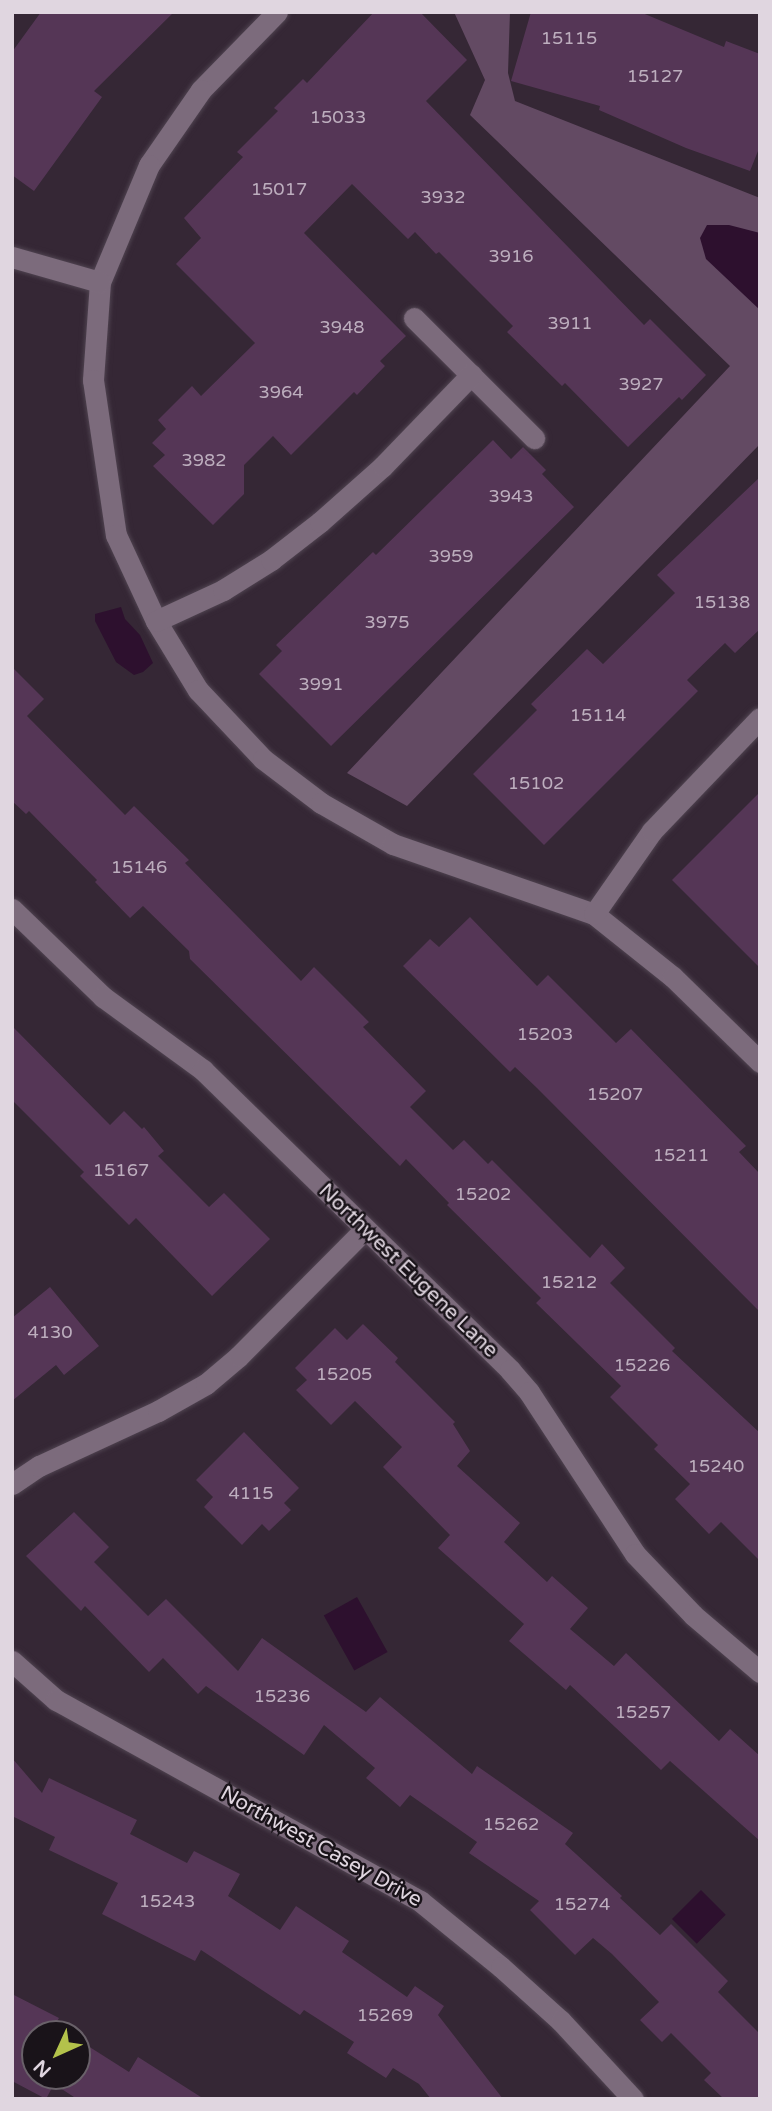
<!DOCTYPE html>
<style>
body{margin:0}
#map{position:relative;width:772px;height:2111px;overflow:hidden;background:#352735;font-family:"Varela Round",sans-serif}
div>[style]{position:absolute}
.green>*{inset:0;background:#634a63}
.water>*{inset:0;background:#2d102e;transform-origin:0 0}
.building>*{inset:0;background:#553656}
.roads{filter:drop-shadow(0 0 2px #4f4350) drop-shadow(0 0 2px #4f4350)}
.minor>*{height:21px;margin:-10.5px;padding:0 10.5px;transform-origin:10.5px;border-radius:10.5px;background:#7c6b7c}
span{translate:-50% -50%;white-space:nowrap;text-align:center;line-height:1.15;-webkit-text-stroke:5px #191319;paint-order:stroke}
.number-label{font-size:18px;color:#bdaebe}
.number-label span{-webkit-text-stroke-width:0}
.street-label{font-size:21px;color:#e0d6e0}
.frame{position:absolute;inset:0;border:14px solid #e0d6e0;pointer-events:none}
.north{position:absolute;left:21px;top:2020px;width:70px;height:70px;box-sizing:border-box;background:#191319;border:2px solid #696169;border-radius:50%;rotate:225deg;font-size:19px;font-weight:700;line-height:28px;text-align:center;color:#e0d6e0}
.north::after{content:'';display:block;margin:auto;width:24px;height:32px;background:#b3c24b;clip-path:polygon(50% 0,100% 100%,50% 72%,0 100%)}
</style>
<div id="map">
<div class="green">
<div style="clip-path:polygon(454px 12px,510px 12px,508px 73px,515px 101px,760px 198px,760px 444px,407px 806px,347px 773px,730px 366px,470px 115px,485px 80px)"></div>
</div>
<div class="water">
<div style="clip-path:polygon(707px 225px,729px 225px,760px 233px,760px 310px,706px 259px,700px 238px)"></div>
<div style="clip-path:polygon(121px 607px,125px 619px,140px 635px,153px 663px,143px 672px,134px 675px,116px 662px,95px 621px,95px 614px)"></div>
<div style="left:357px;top:1597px;width:63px;height:38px;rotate:61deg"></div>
<div style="left:701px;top:1890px;width:35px;height:41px;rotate:45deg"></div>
</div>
<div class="building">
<div style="clip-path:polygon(41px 12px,174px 12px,94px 91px,102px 97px,34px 191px,12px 175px,12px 52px)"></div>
<div style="clip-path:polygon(374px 12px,420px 12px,467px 60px,426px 101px,644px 325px,650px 319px,706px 375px,682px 400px,679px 397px,628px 447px,565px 383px,562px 386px,507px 332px,513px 326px,439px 252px,436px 254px,415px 232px,408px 239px,352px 184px,304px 233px,406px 336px,380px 361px,385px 366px,357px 395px,354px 392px,291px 455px,273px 436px,244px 465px,244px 494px,213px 525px,153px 466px,165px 455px,152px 443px,166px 429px,158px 420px,192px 386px,201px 396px,255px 343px,176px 264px,201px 238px,184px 218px,243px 157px,237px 152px,278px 111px,274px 108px,303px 79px,307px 83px)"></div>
<div style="clip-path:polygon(531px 12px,640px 12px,724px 47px,726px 41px,760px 54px,760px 146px,750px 171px,686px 148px,599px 110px,600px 106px,511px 81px)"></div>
<div style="clip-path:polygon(493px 440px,511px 459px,523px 447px,546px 470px,542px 474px,574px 507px,331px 746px,259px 674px,282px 651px,276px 645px,373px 552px,376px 555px)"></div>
<div style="clip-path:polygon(760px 477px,760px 629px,735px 653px,725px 643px,687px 680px,698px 691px,544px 845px,473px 774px,537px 710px,531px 704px,587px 649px,603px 664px,675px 593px,657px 575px)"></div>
<div style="clip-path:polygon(12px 667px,44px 699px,27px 716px,125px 815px,134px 806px,189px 860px,185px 863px,301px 981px,314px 967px,369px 1022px,363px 1027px,426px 1091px,410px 1107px,453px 1150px,464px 1140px,488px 1164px,492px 1160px,590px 1258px,602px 1244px,625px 1268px,610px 1283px,675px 1348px,672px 1351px,760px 1433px,760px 1561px,721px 1522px,709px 1534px,675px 1499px,690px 1484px,654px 1449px,658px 1445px,610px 1397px,621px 1386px,536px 1303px,541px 1298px,447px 1205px,449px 1203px,406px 1159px,400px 1166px,190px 959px,189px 951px,143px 906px,130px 918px,95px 882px,97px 880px,29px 811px,26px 814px,12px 801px)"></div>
<div style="clip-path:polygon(760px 792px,760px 968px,672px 880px)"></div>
<div style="clip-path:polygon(470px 917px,537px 986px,548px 975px,616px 1043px,631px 1029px,746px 1146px,739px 1152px,760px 1174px,760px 1312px,537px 1088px,515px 1067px,510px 1072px,403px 966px,430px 939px,439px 947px)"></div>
<div style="clip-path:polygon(12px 1026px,110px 1125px,124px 1111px,142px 1129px,144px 1127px,164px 1151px,158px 1156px,209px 1207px,224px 1193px,270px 1239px,212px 1296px,136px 1218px,129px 1225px,80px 1176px,84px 1172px,12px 1100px)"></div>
<div style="clip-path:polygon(50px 1287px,99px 1346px,64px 1375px,56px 1365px,12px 1401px,12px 1318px)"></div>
<div style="clip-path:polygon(363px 1324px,398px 1358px,395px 1362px,455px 1422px,453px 1424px,470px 1451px,457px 1466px,520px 1523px,504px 1542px,547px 1582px,552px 1576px,588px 1608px,570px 1629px,614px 1666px,626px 1653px,719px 1741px,730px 1729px,760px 1756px,760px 1841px,670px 1761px,661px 1770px,570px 1685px,566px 1690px,509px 1641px,524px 1624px,438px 1548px,450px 1535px,383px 1467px,402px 1447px,355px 1401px,331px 1425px,296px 1390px,307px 1380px,295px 1368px,335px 1328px,347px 1340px)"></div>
<div style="clip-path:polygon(244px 1432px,299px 1488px,284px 1503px,291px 1510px,269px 1531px,262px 1524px,242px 1545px,204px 1507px,213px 1497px,196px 1480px)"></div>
<div style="clip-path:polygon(74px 1512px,109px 1547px,94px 1562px,148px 1616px,166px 1599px,238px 1671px,262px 1638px,366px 1712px,380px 1697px,472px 1774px,477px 1766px,573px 1833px,565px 1844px,622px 1896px,620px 1898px,660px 1935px,671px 1924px,728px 1981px,718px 1992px,760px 2034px,760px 2099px,724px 2099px,704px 2080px,711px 2073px,671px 2033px,662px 2042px,640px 2020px,659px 2002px,612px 1954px,593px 1938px,575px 1955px,530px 1910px,539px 1901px,469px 1853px,477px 1842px,410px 1795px,400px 1807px,366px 1778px,375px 1768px,324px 1725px,304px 1755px,206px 1686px,198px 1694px,163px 1658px,149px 1672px,85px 1606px,81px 1611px,26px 1556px)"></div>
<div style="clip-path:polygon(12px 1758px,42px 1793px,49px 1778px,137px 1820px,130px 1834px,187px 1863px,194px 1851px,240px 1874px,228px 1896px,280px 1930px,296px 1906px,349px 1941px,342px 1952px,407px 1997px,415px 1986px,444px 2006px,438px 2015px,503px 2099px,431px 2099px,419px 2084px,393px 2068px,386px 2078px,347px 2053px,354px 2042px,304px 2010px,300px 2015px,201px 1950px,195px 1961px,102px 1914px,118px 1883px,49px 1850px,55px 1837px,12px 1816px)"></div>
<div style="clip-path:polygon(12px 1994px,59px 2018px,55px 2025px,70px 2034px,35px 2034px,35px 2076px,77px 2076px,77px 2039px,129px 2072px,138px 2057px,204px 2099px,77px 2099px,54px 2084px,46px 2099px,12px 2081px)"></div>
</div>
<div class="roads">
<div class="minor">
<div style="left:277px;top:12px;width:109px;rotate:134.3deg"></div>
<div style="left:201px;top:90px;width:91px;rotate:124.7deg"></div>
<div style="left:149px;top:165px;width:127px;rotate:112.7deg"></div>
<div style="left:100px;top:282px;width:98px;rotate:94.1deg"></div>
<div style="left:93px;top:380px;width:157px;rotate:81.6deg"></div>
<div style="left:116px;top:535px;width:95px;rotate:65.1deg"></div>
<div style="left:156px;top:621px;width:81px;rotate:58.7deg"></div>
<div style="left:198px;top:690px;width:95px;rotate:46.7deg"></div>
<div style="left:263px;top:759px;width:73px;rotate:37.2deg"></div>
<div style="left:321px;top:803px;width:83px;rotate:29.7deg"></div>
<div style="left:393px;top:844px;width:213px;rotate:19.2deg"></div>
<div style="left:594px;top:914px;width:101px;rotate:38.6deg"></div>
<div style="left:673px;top:977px;width:122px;rotate:44.3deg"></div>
<div style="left:12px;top:257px;width:91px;rotate:15.9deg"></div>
<div style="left:414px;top:318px;width:170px;rotate:45deg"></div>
<div style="left:156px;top:621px;width:74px;rotate:-24.8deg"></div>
<div style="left:223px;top:590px;width:57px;rotate:-32deg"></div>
<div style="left:271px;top:560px;width:62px;rotate:-37.8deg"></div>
<div style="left:320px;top:522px;width:84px;rotate:-41.6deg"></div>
<div style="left:383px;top:466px;width:127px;rotate:-46deg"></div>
<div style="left:12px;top:909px;width:127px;rotate:44deg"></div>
<div style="left:103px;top:997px;width:124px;rotate:36.1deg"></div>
<div style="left:203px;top:1070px;width:429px;rotate:44.3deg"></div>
<div style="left:510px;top:1370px;width:29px;rotate:49deg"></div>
<div style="left:529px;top:1392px;width:194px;rotate:56.8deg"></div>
<div style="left:635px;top:1554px;width:84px;rotate:46.4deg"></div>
<div style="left:693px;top:1615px;width:88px;rotate:40.4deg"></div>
<div style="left:594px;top:914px;width:101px;rotate:-55.1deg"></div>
<div style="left:652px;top:831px;width:156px;rotate:-46.3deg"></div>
<div style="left:12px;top:1484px;width:32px;rotate:-34deg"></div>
<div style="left:39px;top:1466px;width:131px;rotate:-24.8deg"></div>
<div style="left:158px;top:1411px;width:55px;rotate:-29.4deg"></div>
<div style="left:206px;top:1384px;width:43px;rotate:-40.3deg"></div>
<div style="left:239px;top:1356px;width:177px;rotate:-45.2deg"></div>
<div style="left:12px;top:1661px;width:59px;rotate:41.6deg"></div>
<div style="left:56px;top:1700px;width:416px;rotate:28.9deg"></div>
<div style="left:420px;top:1901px;width:104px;rotate:39.2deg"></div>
<div style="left:501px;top:1967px;width:81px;rotate:42deg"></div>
<div style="left:561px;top:2021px;width:106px;rotate:47.3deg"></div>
</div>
</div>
<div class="number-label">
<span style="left:569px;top:38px">15115</span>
<span style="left:655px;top:76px">15127</span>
<span style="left:338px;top:117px">15033</span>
<span style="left:279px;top:189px">15017</span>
<span style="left:443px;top:197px">3932</span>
<span style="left:511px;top:256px">3916</span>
<span style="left:570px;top:323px">3911</span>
<span style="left:342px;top:327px">3948</span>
<span style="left:641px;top:384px">3927</span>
<span style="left:281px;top:392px">3964</span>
<span style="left:204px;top:460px">3982</span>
<span style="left:511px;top:496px">3943</span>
<span style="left:451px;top:556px">3959</span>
<span style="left:722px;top:602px">15138</span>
<span style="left:387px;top:622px">3975</span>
<span style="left:321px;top:684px">3991</span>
<span style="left:598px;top:715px">15114</span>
<span style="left:536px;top:783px">15102</span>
<span style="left:139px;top:867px">15146</span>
<span style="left:545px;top:1034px">15203</span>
<span style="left:615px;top:1094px">15207</span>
<span style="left:681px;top:1155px">15211</span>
<span style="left:121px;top:1170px">15167</span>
<span style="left:483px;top:1194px">15202</span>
<span style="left:569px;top:1282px">15212</span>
<span style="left:50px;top:1332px">4130</span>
<span style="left:642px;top:1365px">15226</span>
<span style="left:344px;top:1374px">15205</span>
<span style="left:716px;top:1466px">15240</span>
<span style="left:251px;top:1493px">4115</span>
<span style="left:282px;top:1696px">15236</span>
<span style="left:643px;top:1712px">15257</span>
<span style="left:511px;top:1824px">15262</span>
<span style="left:167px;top:1901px">15243</span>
<span style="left:582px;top:1904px">15274</span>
<span style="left:385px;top:2015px">15269</span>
</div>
<div class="street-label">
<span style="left:408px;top:1271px;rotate:44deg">Northwest Eugene Lane</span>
<span style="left:321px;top:1847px;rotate:29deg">Northwest Casey Drive</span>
</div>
<div class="frame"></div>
<div class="north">N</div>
</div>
